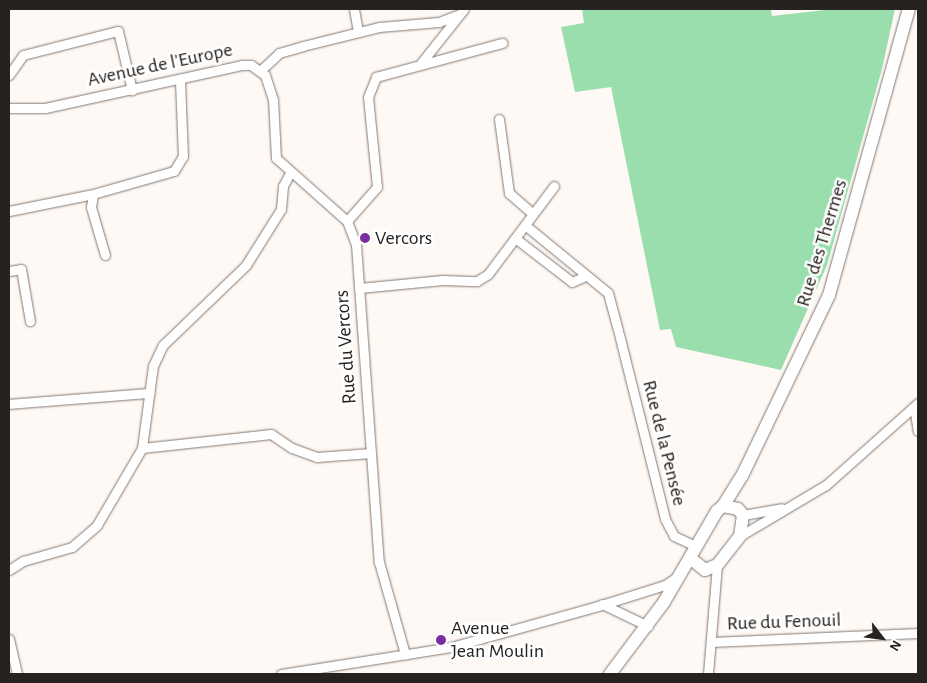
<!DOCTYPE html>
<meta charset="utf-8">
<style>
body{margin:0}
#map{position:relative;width:927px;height:683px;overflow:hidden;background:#fef9f5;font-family:"Alegreya Sans",sans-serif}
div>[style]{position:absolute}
.green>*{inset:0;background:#9adead}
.roads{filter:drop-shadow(0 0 1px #837770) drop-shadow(0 0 1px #837770)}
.minor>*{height:9px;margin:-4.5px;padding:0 4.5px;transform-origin:4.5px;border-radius:4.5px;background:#fff}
.secondary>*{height:12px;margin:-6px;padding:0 6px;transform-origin:6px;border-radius:6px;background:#fff}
.dots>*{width:14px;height:14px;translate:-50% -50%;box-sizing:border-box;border:2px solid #fff;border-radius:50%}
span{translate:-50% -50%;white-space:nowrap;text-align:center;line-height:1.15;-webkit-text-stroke:5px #fff;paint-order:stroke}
.street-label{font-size:20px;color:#26221f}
.poi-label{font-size:20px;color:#26221f}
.left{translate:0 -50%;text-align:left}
.frame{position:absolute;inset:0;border:10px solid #26221f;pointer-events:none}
.north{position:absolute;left:857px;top:613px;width:50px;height:50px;-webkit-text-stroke:4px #fff;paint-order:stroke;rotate:120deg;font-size:14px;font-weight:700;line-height:20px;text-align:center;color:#26221f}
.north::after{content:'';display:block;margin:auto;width:18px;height:22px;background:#26221f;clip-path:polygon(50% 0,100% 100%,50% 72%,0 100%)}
</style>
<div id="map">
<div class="green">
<div style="clip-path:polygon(582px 9px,771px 9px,772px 16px,834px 9px,895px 9px,882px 69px,827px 265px,781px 370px,676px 347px,671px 329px,660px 330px,611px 87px,575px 92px,561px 27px,584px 23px)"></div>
</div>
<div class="roads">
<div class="minor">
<div style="left:354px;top:9px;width:23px;rotate:80deg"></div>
<div style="left:421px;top:63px;width:69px;rotate:-51.5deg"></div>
<div style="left:261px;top:70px;width:25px;rotate:-43deg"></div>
<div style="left:279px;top:53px;width:25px;rotate:-16deg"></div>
<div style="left:303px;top:46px;width:78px;rotate:-14deg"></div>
<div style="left:379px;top:27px;width:60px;rotate:-4.8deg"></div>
<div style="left:439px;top:22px;width:19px;rotate:-21deg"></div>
<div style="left:9px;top:75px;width:24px;rotate:-55deg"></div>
<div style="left:23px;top:55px;width:98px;rotate:-14.2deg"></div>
<div style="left:118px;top:31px;width:61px;rotate:76.7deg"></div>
<div style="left:9px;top:108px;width:36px"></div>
<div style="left:45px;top:108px;width:202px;rotate:-12.3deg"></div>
<div style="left:242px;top:65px;width:9px"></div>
<div style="left:251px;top:65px;width:17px;rotate:36deg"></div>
<div style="left:265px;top:75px;width:25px;rotate:72deg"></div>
<div style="left:273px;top:99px;width:59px;rotate:87.1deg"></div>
<div style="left:276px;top:158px;width:95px;rotate:41.6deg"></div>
<div style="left:347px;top:221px;width:25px;rotate:69deg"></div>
<div style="left:356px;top:244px;width:319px;rotate:85.9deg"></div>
<div style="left:379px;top:562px;width:96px;rotate:74.2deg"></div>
<div style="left:499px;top:119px;width:75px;rotate:82.3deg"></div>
<div style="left:509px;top:193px;width:32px;rotate:41deg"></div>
<div style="left:9px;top:211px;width:86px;rotate:-11.4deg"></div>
<div style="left:347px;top:221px;width:45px;rotate:-48.6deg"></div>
<div style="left:377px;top:187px;width:90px;rotate:-95.7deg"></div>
<div style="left:368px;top:97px;width:22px;rotate:-68deg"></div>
<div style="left:376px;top:77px;width:131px;rotate:-15.1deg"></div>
<div style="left:525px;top:225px;width:107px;rotate:39.3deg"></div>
<div style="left:608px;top:293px;width:39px;rotate:75deg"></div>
<div style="left:515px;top:238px;width:72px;rotate:37.7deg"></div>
<div style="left:572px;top:282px;width:12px;rotate:-24deg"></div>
<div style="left:105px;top:255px;width:50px;rotate:-106.3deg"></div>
<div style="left:91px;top:207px;width:13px;rotate:-81deg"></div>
<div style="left:93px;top:194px;width:84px;rotate:-15.9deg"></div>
<div style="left:174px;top:171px;width:17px;rotate:-59deg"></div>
<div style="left:183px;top:156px;width:76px;rotate:-92.3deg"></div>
<div style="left:9px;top:271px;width:12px;rotate:-9deg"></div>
<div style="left:21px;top:269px;width:53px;rotate:80.2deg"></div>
<div style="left:359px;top:288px;width:84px;rotate:-5.4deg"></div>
<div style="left:443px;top:280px;width:34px;rotate:2deg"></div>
<div style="left:477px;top:281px;width:13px;rotate:-32deg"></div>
<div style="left:488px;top:274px;width:110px;rotate:-53.1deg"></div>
<div style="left:619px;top:334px;width:191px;rotate:76deg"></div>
<div style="left:665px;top:519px;width:19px;rotate:62deg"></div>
<div style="left:674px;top:536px;width:23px;rotate:25deg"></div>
<div style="left:9px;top:404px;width:141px;rotate:-4.5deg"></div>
<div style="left:914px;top:407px;width:24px;rotate:81deg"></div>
<div style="left:142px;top:448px;width:130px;rotate:-6.2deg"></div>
<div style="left:271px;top:434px;width:25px;rotate:34deg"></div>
<div style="left:292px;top:448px;width:27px;rotate:20deg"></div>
<div style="left:317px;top:457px;width:54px;rotate:-4.2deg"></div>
<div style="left:743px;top:515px;width:39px;rotate:-10deg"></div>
<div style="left:740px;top:536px;width:100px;rotate:-30.7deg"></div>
<div style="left:826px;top:485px;width:123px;rotate:-41.7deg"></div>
<div style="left:9px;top:570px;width:17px;rotate:-33deg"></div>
<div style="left:23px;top:561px;width:51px;rotate:-15.9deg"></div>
<div style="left:72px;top:547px;width:33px;rotate:-41deg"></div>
<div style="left:97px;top:525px;width:89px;rotate:-59.7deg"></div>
<div style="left:142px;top:448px;width:83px;rotate:-82.4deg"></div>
<div style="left:153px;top:366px;width:23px;rotate:-65deg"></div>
<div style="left:163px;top:345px;width:115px;rotate:-43.9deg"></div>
<div style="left:246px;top:265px;width:66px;rotate:-58deg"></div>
<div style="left:281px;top:209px;width:23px;rotate:-85deg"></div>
<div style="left:283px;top:186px;width:15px;rotate:-62deg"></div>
<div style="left:602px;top:604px;width:51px;rotate:25.6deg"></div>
<div style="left:9px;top:639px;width:36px;rotate:77deg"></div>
<div style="left:711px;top:642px;width:207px;rotate:-2.5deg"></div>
<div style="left:281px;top:674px;width:172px;rotate:-9deg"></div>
<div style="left:451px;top:647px;width:153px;rotate:-15.6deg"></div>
<div style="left:598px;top:606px;width:70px;rotate:-17.4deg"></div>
<div style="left:665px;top:585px;width:14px;rotate:-34deg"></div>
<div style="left:708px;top:674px;width:109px;rotate:-85.3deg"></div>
</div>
<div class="secondary">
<div style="left:723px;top:506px;width:36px;rotate:-58deg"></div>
<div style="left:742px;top:476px;width:201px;rotate:-64.3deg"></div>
<div style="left:829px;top:295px;width:297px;rotate:-74.4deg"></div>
<div style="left:610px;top:674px;width:90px;rotate:-53.1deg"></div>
<div style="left:664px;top:602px;width:105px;rotate:-59.8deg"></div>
<div style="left:717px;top:511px;width:8px;rotate:-40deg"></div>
<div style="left:723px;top:506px;width:15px;rotate:11deg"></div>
<div style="left:738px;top:509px;width:8px;rotate:50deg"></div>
<div style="left:743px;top:515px;width:21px;rotate:98deg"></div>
<div style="left:740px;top:536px;width:37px;rotate:128deg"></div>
<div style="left:717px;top:565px;width:13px;rotate:157deg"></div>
<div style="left:705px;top:570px;width:19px;rotate:-141deg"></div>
</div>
</div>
<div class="dots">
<div style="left:365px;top:238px;background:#7a2d9e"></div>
<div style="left:441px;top:640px;background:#7a2d9e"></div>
</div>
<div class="street-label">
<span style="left:160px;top:65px;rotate:-12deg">Avenue de l'Europe</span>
<span style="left:822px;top:243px;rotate:-73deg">Rue des Thermes</span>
<span style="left:346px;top:347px;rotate:-94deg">Rue du Vercors</span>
<span style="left:664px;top:443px;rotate:76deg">Rue de la Pensée</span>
<span style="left:784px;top:622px;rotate:-2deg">Rue du Fenouil</span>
</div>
<div class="poi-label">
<span class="left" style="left:375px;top:238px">Vercors</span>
<span class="left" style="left:451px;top:640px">Avenue<br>Jean Moulin</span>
</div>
<div class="frame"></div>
<div class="north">N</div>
</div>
